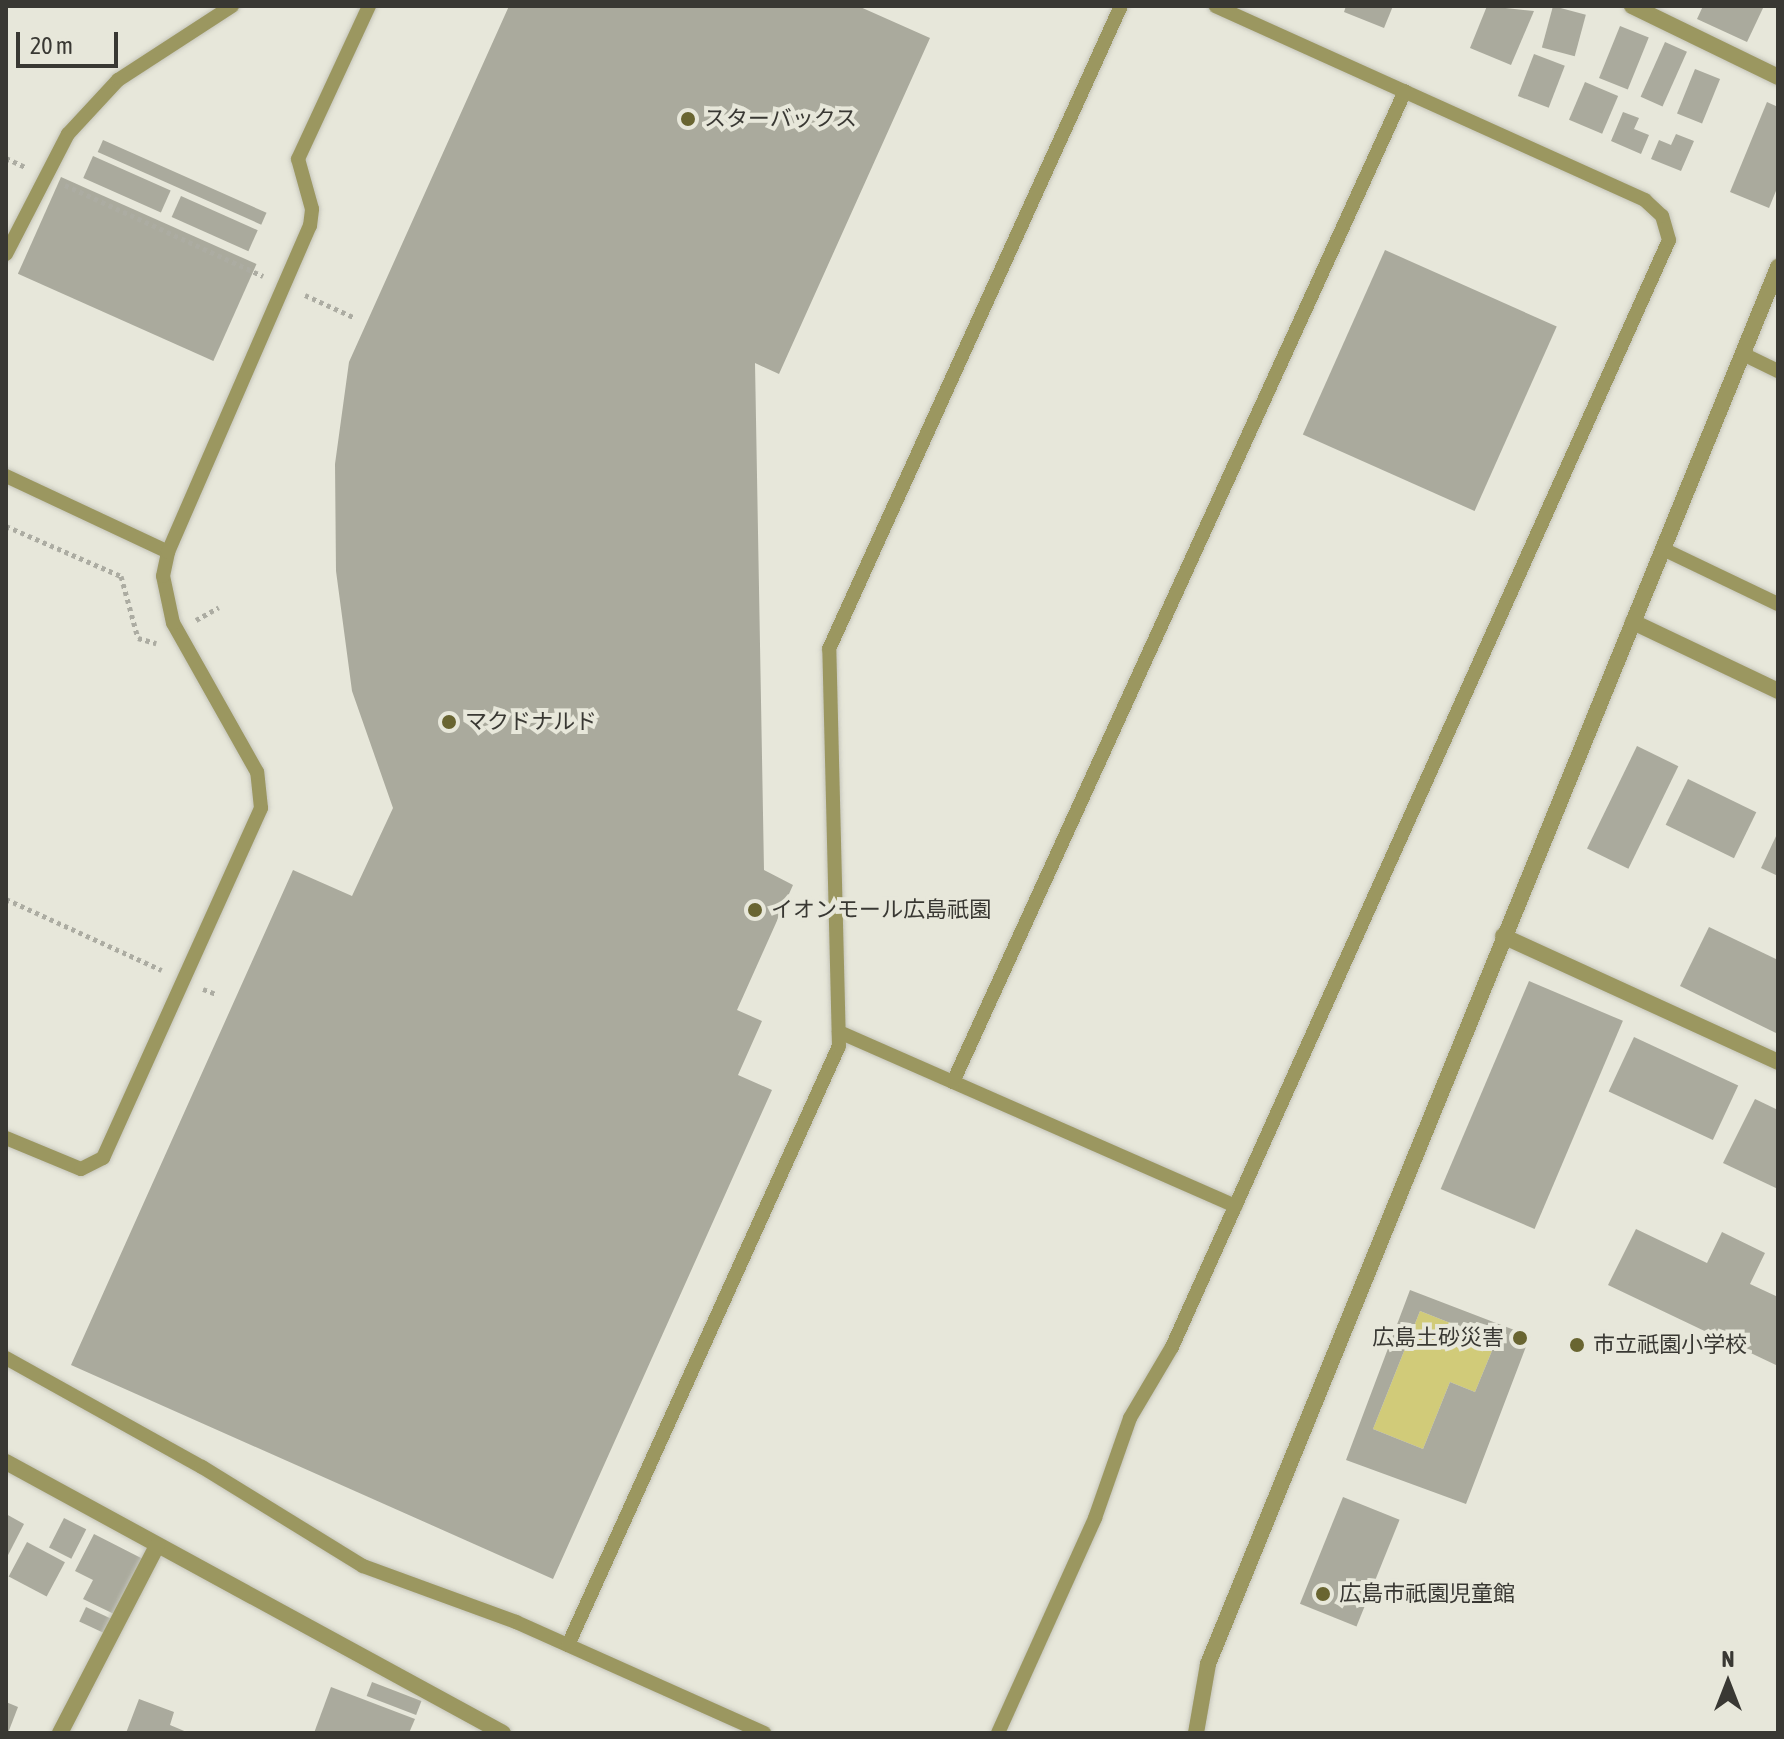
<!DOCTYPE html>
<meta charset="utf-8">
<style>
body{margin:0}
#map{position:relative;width:1784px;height:1739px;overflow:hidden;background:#e7e7da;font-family:"Asap Condensed","Noto Sans JP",sans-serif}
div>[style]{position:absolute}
.water>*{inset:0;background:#d1cb79}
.building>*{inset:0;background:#aaaa9d;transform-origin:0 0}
.path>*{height:5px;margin-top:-2.5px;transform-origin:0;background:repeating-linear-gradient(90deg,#acaca2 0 4px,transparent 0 8px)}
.roads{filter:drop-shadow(0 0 2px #c4c4b9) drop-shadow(0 0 2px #c4c4b9)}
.service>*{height:14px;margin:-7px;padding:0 7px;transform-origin:7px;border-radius:7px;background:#9b9760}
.minor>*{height:16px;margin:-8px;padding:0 8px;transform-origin:8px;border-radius:8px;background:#9b9760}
.dots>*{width:22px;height:22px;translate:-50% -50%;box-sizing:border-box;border:4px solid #e7e7da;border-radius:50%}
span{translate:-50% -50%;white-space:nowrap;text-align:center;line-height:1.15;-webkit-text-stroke:8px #e7e7da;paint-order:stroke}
.poi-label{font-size:22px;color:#393833}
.left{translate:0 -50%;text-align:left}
.right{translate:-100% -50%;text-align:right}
.frame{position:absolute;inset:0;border:8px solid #393833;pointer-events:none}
.north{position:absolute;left:1688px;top:1643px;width:80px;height:80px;-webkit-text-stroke:6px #e7e7da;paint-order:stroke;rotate:0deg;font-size:22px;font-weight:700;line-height:32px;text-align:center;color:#393833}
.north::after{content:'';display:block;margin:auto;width:28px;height:36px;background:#393833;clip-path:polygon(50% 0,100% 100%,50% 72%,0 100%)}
.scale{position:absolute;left:16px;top:32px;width:102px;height:36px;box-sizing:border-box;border:4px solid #393833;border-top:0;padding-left:10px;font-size:24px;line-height:28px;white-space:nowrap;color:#393833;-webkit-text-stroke:6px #e7e7da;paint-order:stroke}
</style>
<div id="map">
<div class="water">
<div style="clip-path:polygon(1420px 1311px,1496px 1341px,1475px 1392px,1450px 1382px,1423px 1449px,1373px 1429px)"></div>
</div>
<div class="building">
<div style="clip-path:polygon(509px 6px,858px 6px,930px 38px,779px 374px,755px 363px,764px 870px,793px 885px,737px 1010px,762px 1021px,738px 1075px,772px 1090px,553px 1579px,71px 1365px,293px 870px,352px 896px,393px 808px,352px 691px,336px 571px,335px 464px,349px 362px)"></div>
<div style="clip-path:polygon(1346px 6px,1393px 6px,1384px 28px,1344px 12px)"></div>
<div style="clip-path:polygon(1487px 6px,1534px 11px,1511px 65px,1470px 48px)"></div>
<div style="left:1553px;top:6px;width:34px;height:43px;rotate:15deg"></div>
<div style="clip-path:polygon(1703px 6px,1764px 6px,1747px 42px,1697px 19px)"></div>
<div style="left:1620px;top:26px;width:31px;height:56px;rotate:22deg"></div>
<div style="left:1665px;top:42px;width:24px;height:60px;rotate:24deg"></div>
<div style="left:1534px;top:54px;width:33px;height:45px;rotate:21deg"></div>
<div style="left:1695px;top:69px;width:27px;height:48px;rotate:22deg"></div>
<div style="left:1585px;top:82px;width:36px;height:41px;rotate:23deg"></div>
<div style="clip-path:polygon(1767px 102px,1778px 107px,1778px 186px,1769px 208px,1730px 192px)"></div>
<div style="clip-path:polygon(1623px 112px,1639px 118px,1634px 129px,1649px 135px,1641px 154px,1611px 141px)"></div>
<div style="clip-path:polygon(1676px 134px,1694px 141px,1681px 171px,1651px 159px,1659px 140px,1671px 145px)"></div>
<div style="left:103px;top:140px;width:179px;height:13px;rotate:24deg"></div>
<div style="left:93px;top:156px;width:85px;height:24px;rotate:24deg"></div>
<div style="left:61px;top:177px;width:214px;height:106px;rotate:24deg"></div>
<div style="left:181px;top:196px;width:84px;height:23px;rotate:24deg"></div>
<div style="left:1385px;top:250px;width:188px;height:202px;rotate:24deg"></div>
<div style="left:1637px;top:746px;width:46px;height:114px;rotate:26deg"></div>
<div style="left:1688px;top:779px;width:76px;height:51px;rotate:26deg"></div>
<div style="clip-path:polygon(1778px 832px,1778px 876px,1761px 868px)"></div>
<div style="clip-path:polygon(1709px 927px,1778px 960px,1778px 1034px,1680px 986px)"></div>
<div style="left:1529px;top:981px;width:102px;height:226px;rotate:23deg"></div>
<div style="left:1634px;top:1037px;width:115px;height:60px;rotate:25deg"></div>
<div style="clip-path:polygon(1755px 1099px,1778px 1110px,1778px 1189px,1723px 1163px)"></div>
<div style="clip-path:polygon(1636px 1229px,1707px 1263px,1722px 1232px,1765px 1253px,1750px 1284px,1778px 1297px,1778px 1366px,1608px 1285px)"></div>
<div style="clip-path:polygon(evenodd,1410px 1290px,1530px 1336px,1466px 1504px,1346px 1460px,1410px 1290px,1420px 1311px,1496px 1341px,1475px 1392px,1450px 1382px,1423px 1449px,1373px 1429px,1420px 1311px)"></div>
<div style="left:1343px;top:1497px;width:61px;height:115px;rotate:22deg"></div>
<div style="clip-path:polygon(6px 1514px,24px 1524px,6px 1559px)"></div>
<div style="left:64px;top:1518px;width:25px;height:33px;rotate:27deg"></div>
<div style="clip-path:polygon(94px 1534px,143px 1559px,114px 1614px,83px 1599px,93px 1580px,75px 1571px)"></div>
<div style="left:27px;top:1542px;width:43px;height:39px;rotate:28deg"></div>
<div style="left:86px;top:1607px;width:29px;height:16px;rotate:25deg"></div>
<div style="left:372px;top:1682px;width:53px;height:15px;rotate:21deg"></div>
<div style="clip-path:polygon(331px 1687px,415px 1719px,409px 1733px,314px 1733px)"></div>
<div style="clip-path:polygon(139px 1699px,174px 1712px,170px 1725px,189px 1733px,126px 1733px)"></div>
<div style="clip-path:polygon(6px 1702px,18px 1707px,8px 1733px,6px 1733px)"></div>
</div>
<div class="path">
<div style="left:6px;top:158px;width:23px;rotate:25deg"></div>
<div style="left:65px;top:185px;width:218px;rotate:24.7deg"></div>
<div style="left:305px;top:295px;width:53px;rotate:24.6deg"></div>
<div style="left:6px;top:526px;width:125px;rotate:23.5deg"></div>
<div style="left:121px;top:576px;width:64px;rotate:74.7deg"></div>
<div style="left:138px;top:638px;width:19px;rotate:16deg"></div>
<div style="left:196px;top:620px;width:26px;rotate:-29deg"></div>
<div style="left:6px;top:899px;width:171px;rotate:24.5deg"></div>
<div style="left:203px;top:989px;width:14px;rotate:21deg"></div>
</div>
<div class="roads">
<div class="service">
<div style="left:6px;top:254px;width:135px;rotate:-62.7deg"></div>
<div style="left:68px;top:134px;width:74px;rotate:-47.2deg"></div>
<div style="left:118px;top:80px;width:136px;rotate:-33deg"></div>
<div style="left:1743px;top:354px;width:39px;rotate:26deg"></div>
<div style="left:6px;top:476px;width:179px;rotate:25.1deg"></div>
<div style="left:1663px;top:549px;width:127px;rotate:25.6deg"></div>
<div style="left:839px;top:1032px;width:433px;rotate:23.7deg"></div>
<div style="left:953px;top:1082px;width:1089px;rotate:-65.48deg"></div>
<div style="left:6px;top:1138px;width:81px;rotate:22.5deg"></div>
<div style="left:81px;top:1169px;width:25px;rotate:-27deg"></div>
<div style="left:103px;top:1158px;width:384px;rotate:-65.7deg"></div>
<div style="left:261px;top:808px;width:36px;rotate:-96deg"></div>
<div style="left:257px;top:772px;width:171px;rotate:-119.4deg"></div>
<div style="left:173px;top:623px;width:48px;rotate:-102deg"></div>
<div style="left:163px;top:576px;width:25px;rotate:-78deg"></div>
<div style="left:168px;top:552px;width:356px;rotate:-66.5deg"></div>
<div style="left:310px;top:226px;width:17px;rotate:-83deg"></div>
<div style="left:312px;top:209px;width:52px;rotate:-105.6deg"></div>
<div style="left:298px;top:159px;width:169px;rotate:-65.1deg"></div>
<div style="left:6px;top:1358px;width:224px;rotate:29.1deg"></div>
<div style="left:202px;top:1467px;width:189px;rotate:31.6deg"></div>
<div style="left:363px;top:1566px;width:163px;rotate:20.1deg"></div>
<div style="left:516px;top:1622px;width:272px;rotate:24.1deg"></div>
<div style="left:568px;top:1645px;width:657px;rotate:-65.66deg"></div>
<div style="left:839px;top:1046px;width:397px;rotate:-91.4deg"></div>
<div style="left:829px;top:649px;width:706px;rotate:-65.58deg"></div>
<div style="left:998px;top:1733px;width:236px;rotate:-65.7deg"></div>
<div style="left:1095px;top:1518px;width:106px;rotate:-70.7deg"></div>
<div style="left:1130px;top:1418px;width:82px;rotate:-59.4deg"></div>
<div style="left:1172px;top:1347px;width:1213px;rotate:-65.82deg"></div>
<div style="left:1669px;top:240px;width:25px;rotate:-106deg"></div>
<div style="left:1662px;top:216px;width:23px;rotate:-137deg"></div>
<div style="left:1645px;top:200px;width:471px;rotate:-155.7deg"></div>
</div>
<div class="minor">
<div style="left:1632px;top:6px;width:162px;rotate:25.9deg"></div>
<div style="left:1633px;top:622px;width:161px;rotate:25.4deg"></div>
<div style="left:1503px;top:936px;width:302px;rotate:24.6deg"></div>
<div style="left:6px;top:1462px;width:566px;rotate:28.6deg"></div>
<div style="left:60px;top:1733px;width:211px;rotate:-62.6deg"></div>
<div style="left:1196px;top:1733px;width:70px;rotate:-80.1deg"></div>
<div style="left:1208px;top:1664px;width:1509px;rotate:-67.8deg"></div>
</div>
</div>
<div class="dots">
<div style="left:688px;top:119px;background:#696531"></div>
<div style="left:449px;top:722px;background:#696531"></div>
<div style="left:755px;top:910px;background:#696531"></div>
<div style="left:1520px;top:1338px;background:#696531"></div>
<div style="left:1577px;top:1345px;background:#696531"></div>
<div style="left:1323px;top:1594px;background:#696531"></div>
</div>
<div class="poi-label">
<span class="left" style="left:704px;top:119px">スターバックス</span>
<span class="left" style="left:465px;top:722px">マクドナルド</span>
<span class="left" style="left:771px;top:910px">イオンモール広島祇園</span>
<span class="right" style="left:1504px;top:1338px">広島土砂災害</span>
<span class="left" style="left:1593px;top:1345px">市立祇園小学校</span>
<span class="left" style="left:1339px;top:1594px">広島市祇園児童館</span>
</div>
<div class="frame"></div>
<div class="north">N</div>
<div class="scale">20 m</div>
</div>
